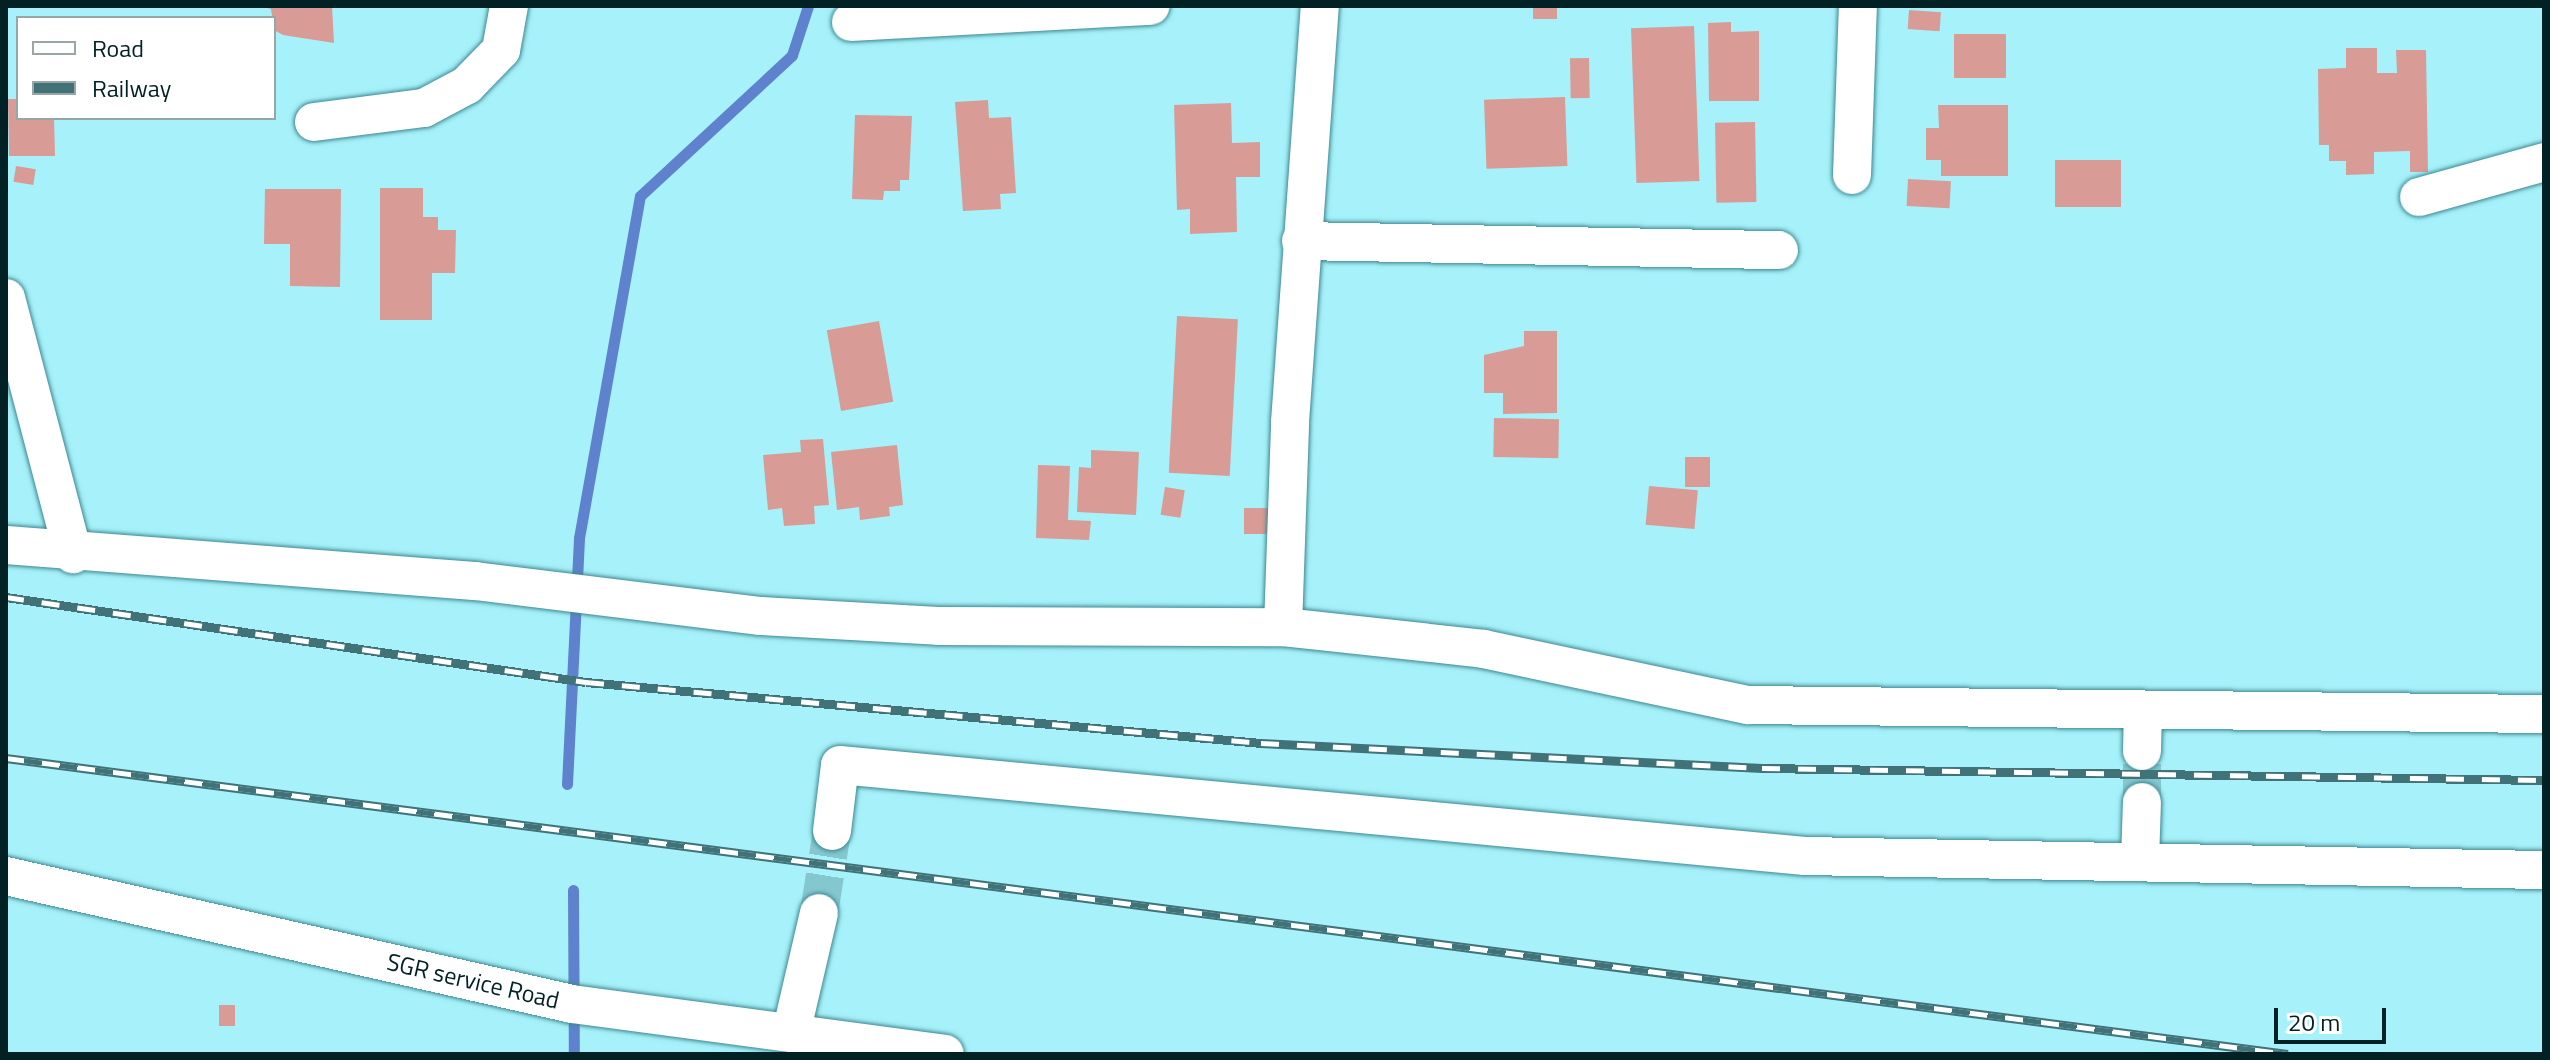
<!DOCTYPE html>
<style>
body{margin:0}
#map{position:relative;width:2550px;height:1060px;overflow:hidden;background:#a6f1fa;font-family:"Titillium Web",sans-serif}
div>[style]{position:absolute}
.stream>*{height:11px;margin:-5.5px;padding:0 5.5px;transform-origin:5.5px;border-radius:5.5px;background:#5f82cf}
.building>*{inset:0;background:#d99b96;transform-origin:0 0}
.street-tunnel>*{height:38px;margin-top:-19px;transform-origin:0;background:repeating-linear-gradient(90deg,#85c7cf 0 38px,transparent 0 57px)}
.roads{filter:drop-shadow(0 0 2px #3d8890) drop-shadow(0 0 2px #3d8890)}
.street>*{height:38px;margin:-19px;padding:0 19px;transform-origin:19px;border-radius:19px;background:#fff}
.rail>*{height:9px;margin-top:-4.5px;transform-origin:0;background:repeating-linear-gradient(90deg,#fff 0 18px,#417277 0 36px);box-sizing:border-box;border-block:2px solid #417277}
span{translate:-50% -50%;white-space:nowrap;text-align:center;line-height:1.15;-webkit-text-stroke:6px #fff;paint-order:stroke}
.street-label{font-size:24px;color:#012124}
.frame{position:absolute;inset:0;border:8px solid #012124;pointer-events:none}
.legend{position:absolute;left:16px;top:16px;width:260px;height:104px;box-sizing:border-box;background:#fff;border:2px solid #99a6a7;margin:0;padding:10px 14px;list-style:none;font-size:24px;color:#012124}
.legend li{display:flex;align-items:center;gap:16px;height:40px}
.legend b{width:40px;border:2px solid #99a6a7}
.scale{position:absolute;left:2274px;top:1008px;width:112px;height:36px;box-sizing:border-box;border:4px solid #012124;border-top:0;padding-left:10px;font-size:24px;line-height:28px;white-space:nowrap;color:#012124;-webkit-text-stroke:6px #fff;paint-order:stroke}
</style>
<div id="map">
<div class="stream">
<div style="left:567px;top:784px;width:246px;rotate:-87.2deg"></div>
<div style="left:579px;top:538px;width:347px;rotate:-79.9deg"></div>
<div style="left:640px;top:196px;width:207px;rotate:-42.8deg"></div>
<div style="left:792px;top:55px;width:52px;rotate:-71.9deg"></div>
<div style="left:573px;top:890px;width:164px;rotate:89.7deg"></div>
</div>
<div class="building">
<div style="clip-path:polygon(260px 6px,332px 6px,334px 43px,283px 35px,274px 30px,271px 9px)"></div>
<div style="left:1533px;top:6px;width:24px;height:13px"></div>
<div style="left:1909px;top:10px;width:32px;height:19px;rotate:4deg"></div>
<div style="clip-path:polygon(1731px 22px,1731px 32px,1759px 31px,1759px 101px,1709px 101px,1708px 23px)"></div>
<div style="left:1694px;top:26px;width:155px;height:63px;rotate:88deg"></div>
<div style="left:1954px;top:34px;width:52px;height:44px"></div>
<div style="clip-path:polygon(2346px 48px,2377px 48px,2377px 73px,2397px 73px,2396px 50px,2426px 50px,2428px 172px,2410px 172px,2410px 151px,2374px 152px,2374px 174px,2346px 175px,2346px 161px,2329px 161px,2329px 145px,2319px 145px,2318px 69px,2346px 68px)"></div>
<div style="left:1589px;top:58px;width:40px;height:19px;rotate:89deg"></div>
<div style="left:1565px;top:97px;width:69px;height:81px;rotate:88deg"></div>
<div style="clip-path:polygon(8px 99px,18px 99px,18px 118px,54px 118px,55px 156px,9px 156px)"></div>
<div style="clip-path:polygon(988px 100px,989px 118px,1011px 117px,1016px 193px,1000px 194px,1001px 209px,963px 211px,955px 102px)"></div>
<div style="clip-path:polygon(1231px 103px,1232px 143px,1260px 142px,1260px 177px,1236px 177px,1237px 232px,1190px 234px,1190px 209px,1177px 210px,1174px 105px)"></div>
<div style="clip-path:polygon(1938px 105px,2008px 105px,2008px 176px,1941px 176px,1941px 160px,1926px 160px,1926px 128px,1939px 128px)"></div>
<div style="clip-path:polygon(855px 115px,912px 116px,909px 180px,900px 180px,900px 191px,884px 191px,883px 200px,852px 199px)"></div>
<div style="left:1755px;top:122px;width:80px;height:40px;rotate:89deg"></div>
<div style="left:2055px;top:160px;width:66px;height:47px"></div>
<div style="left:16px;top:166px;width:20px;height:16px;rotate:9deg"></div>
<div style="left:1908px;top:179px;width:43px;height:27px;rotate:3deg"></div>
<div style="clip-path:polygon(380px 188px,423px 188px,423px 217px,438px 217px,438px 230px,456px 230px,455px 273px,432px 273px,432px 320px,380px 320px)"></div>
<div style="clip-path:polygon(265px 189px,341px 189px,340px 287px,290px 286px,290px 244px,264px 244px)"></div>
<div style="left:1177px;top:316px;width:61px;height:157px;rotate:3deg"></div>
<div style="left:879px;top:321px;width:82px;height:53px;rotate:80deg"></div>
<div style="clip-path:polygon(1524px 331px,1557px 331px,1557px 413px,1503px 414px,1503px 393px,1484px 393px,1484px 355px,1524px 346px)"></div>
<div style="left:1494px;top:418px;width:65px;height:39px;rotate:1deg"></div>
<div style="clip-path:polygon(823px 439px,829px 505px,814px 506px,815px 524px,784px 526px,782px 508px,768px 510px,763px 455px,801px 452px,800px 440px)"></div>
<div style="clip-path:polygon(897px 445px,903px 505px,889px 507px,890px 516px,860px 520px,859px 507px,837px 510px,831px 452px)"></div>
<div style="clip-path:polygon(1091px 450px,1139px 452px,1136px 515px,1077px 512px,1079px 467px,1091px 468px)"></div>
<div style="left:1685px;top:457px;width:25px;height:30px"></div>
<div style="clip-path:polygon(1038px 465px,1070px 466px,1068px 520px,1091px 521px,1089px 540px,1036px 538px)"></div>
<div style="left:1649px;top:486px;width:49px;height:39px;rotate:5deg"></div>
<div style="left:1165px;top:487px;width:20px;height:28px;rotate:9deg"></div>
<div style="left:1244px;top:508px;width:27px;height:26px"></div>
<div style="left:219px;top:1005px;width:16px;height:21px"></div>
</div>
<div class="street-tunnel">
<div style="left:2142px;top:802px;width:51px;rotate:-90deg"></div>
<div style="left:819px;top:913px;width:83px;rotate:-81deg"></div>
</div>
<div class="roads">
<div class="street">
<div style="left:851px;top:22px;width:300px;rotate:-3.1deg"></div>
<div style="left:314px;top:122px;width:111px;rotate:-7.3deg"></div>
<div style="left:424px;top:108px;width:49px;rotate:-28.1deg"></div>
<div style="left:467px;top:85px;width:49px;rotate:-45.8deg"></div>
<div style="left:501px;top:50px;width:45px;rotate:-79.7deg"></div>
<div style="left:1852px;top:175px;width:169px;rotate:-88deg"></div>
<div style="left:2419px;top:197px;width:130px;rotate:-15.6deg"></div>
<div style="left:1301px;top:241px;width:478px;rotate:1.1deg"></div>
<div style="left:6px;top:298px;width:265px;rotate:75.3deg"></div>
<div style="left:6px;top:545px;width:470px;rotate:4.4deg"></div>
<div style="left:475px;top:581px;width:288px;rotate:7deg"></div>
<div style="left:761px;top:616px;width:177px;rotate:3.2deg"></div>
<div style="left:938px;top:626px;width:345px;rotate:0.2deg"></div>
<div style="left:1283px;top:627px;width:202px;rotate:6.2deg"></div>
<div style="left:1484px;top:649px;width:270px;rotate:12deg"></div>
<div style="left:1748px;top:705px;width:796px;rotate:0.65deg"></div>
<div style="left:1283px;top:627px;width:205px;rotate:-88deg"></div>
<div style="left:1290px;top:422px;width:417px;rotate:-85.9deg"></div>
<div style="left:2142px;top:751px;width:41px;rotate:-88.6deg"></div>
<div style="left:832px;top:831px;width:66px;rotate:-83.1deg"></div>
<div style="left:840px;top:765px;width:969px;rotate:5.39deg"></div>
<div style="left:1805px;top:856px;width:739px;rotate:1.09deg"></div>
<div style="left:2140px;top:861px;width:59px;rotate:-88.1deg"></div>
<div style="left:6px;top:876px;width:580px;rotate:12.74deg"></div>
<div style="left:572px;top:1004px;width:376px;rotate:7.6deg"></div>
<div style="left:792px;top:1029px;width:119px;rotate:-76.9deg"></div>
</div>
</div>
<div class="rail">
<div style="left:6px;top:597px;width:586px;rotate:8.34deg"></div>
<div style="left:586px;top:682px;width:678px;rotate:5.16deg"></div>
<div style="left:1261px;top:743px;width:502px;rotate:2.86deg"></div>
<div style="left:1762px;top:768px;width:782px;rotate:0.88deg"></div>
<div style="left:6px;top:758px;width:2301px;rotate:7.39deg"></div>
</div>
<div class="street-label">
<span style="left:473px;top:981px;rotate:13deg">SGR service Road</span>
</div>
<div class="frame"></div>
<ul class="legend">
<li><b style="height:10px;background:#fff"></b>Road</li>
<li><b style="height:10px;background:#417277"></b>Railway</li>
</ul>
<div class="scale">20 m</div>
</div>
